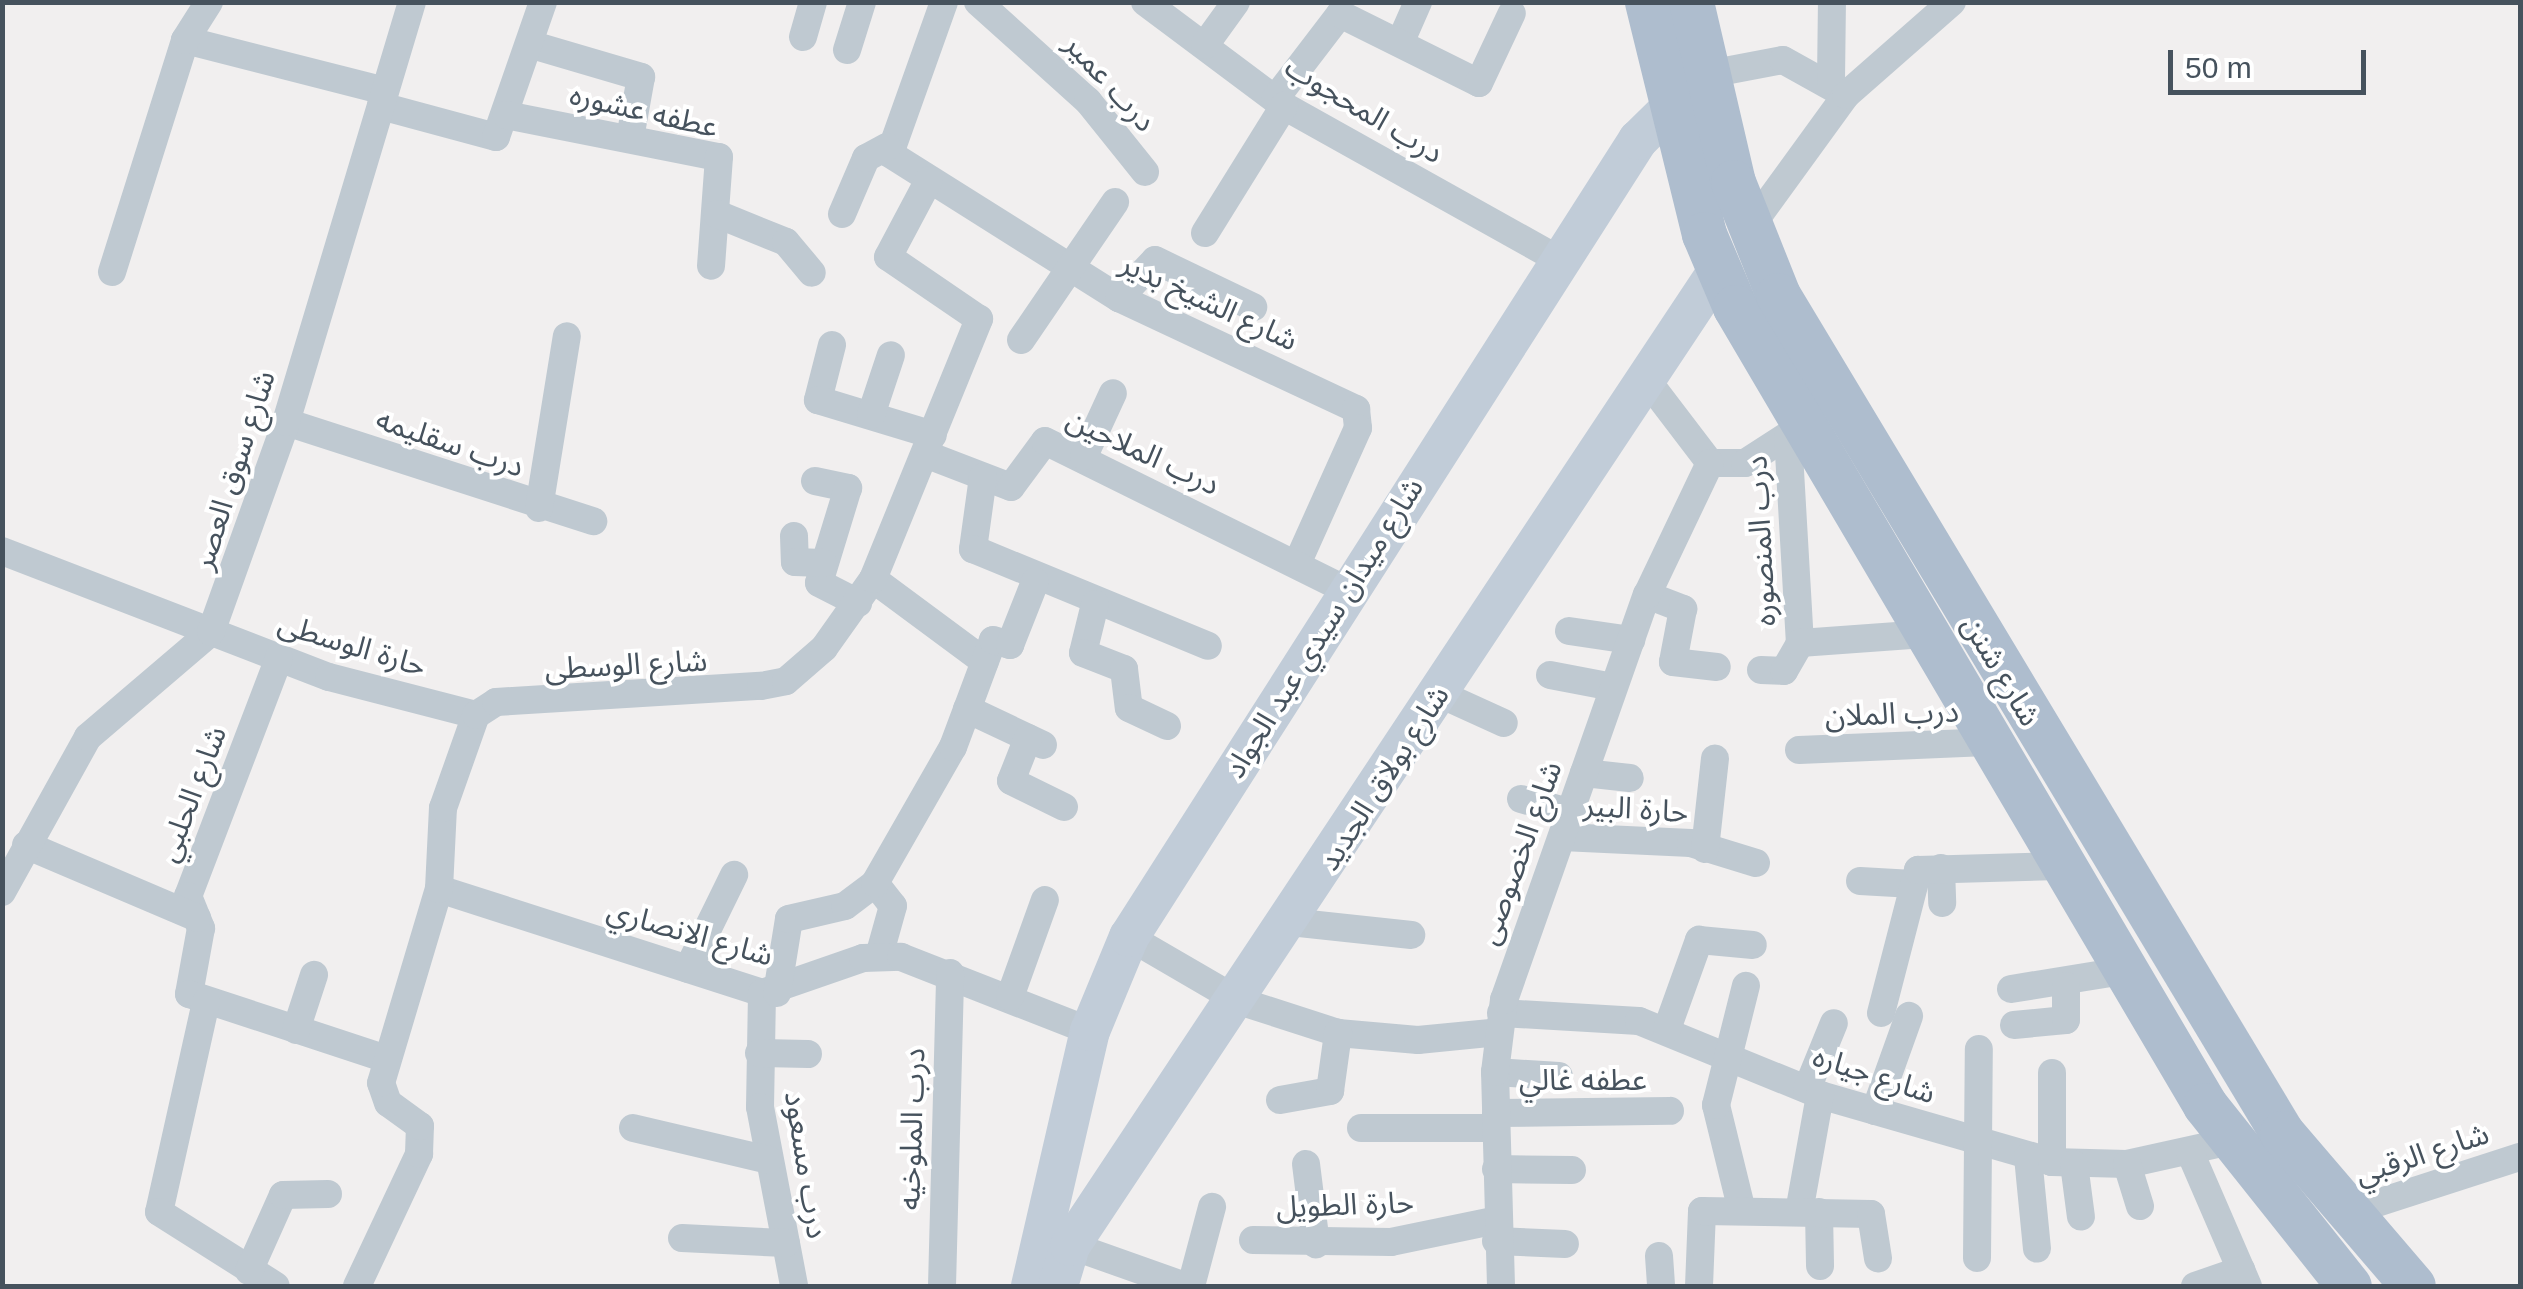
<!DOCTYPE html>
<meta charset="utf-8">
<style>
body{margin:0}
#map{position:relative;width:2523px;height:1289px;overflow:hidden;background:#f1efef;font-family:Helvetica,"Noto Sans Arabic",sans-serif}
div>[style]{position:absolute}
.street>*{height:28px;margin:-14px;padding:0 14px;transform-origin:14px;border-radius:14px;background:#bfc9d1}
.secondary>*{height:40px;margin:-20px;padding:0 20px;transform-origin:20px;border-radius:20px;background:#c1ccd8}
.primary>*{height:45px;margin:-22.5px;padding:0 22.5px;transform-origin:22.5px;border-radius:22.5px;background:#aebdce}
span{translate:-50% -50%;white-space:nowrap;text-align:center;line-height:1.15;-webkit-text-stroke:8px #fff;paint-order:stroke}
.street-label{font-size:30px;color:#46525d}
.frame{position:absolute;inset:0;border:5px solid #46525d;pointer-events:none}
.scale{position:absolute;left:2168px;top:50px;width:198px;height:45px;box-sizing:border-box;border:5px solid #46525d;border-top:0;padding-left:12px;font-size:30px;line-height:35px;white-space:nowrap;color:#46525d;-webkit-text-stroke:8px #fff;paint-order:stroke}
</style>
<div id="map">
<div class="street">
<div style="left:944px;top:2px;width:161px;rotate:109.6deg"></div>
<div style="left:890px;top:154px;width:271px;rotate:32.2deg"></div>
<div style="left:1119px;top:298px;width:262px;rotate:25.1deg"></div>
<div style="left:1356px;top:409px;width:19px;rotate:84deg"></div>
<div style="left:1358px;top:428px;width:149px;rotate:114.2deg"></div>
<div style="left:978px;top:2px;width:148px;rotate:42deg"></div>
<div style="left:1088px;top:101px;width:91px;rotate:51.2deg"></div>
<div style="left:1145px;top:2px;width:174px;rotate:36.8deg"></div>
<div style="left:1284px;top:106px;width:314px;rotate:29.2deg"></div>
<div style="left:803px;top:37px;width:36px;rotate:-74deg"></div>
<div style="left:185px;top:40px;width:206px;rotate:14.3deg"></div>
<div style="left:1400px;top:43px;width:45px;rotate:-66.3deg"></div>
<div style="left:529px;top:44px;width:117px;rotate:16.4deg"></div>
<div style="left:641px;top:77px;width:62px;rotate:100.2deg"></div>
<div style="left:1205px;top:45px;width:53px;rotate:-54.2deg"></div>
<div style="left:847px;top:50px;width:50px;rotate:-72.6deg"></div>
<div style="left:1709px;top:74px;width:75px;rotate:-10.7deg"></div>
<div style="left:1783px;top:60px;width:72px;rotate:29.1deg"></div>
<div style="left:1831px;top:80px;width:78px;rotate:-89.3deg"></div>
<div style="left:1275px;top:99px;width:107px;rotate:-52.6deg"></div>
<div style="left:1340px;top:14px;width:155px;rotate:26.4deg"></div>
<div style="left:1479px;top:83px;width:77px;rotate:-64.8deg"></div>
<div style="left:381px;top:106px;width:119px;rotate:15.1deg"></div>
<div style="left:496px;top:137px;width:143px;rotate:-70.8deg"></div>
<div style="left:506px;top:115px;width:217px;rotate:11.2deg"></div>
<div style="left:719px;top:157px;width:109px;rotate:94.2deg"></div>
<div style="left:717px;top:214px;width:74px;rotate:22.1deg"></div>
<div style="left:786px;top:242px;width:40px;rotate:50deg"></div>
<div style="left:842px;top:214px;width:61px;rotate:-66.8deg"></div>
<div style="left:866px;top:158px;width:24px;rotate:-28deg"></div>
<div style="left:1748px;top:230px;width:167px;rotate:-54deg"></div>
<div style="left:1846px;top:95px;width:141px;rotate:-41.3deg"></div>
<div style="left:1205px;top:233px;width:150px;rotate:-58.1deg"></div>
<div style="left:112px;top:272px;width:243px;rotate:-72.5deg"></div>
<div style="left:185px;top:40px;width:45px;rotate:-57.7deg"></div>
<div style="left:1119px;top:298px;width:52px;rotate:-46.5deg"></div>
<div style="left:1155px;top:260px;width:109px;rotate:25.6deg"></div>
<div style="left:1021px;top:340px;width:167px;rotate:-55.7deg"></div>
<div style="left:832px;top:345px;width:57px;rotate:104.3deg"></div>
<div style="left:818px;top:400px;width:120px;rotate:16.9deg"></div>
<div style="left:1646px;top:379px;width:106px;rotate:52.7deg"></div>
<div style="left:1710px;top:463px;width:35px"></div>
<div style="left:1745px;top:463px;width:70px;rotate:-32.8deg"></div>
<div style="left:871px;top:415px;width:63px;rotate:-71.6deg"></div>
<div style="left:286px;top:422px;width:323px;rotate:17.9deg"></div>
<div style="left:1788px;top:436px;width:207px;rotate:86.7deg"></div>
<div style="left:925px;top:454px;width:92px;rotate:21deg"></div>
<div style="left:1011px;top:487px;width:57px;rotate:-53.5deg"></div>
<div style="left:1045px;top:441px;width:339px;rotate:26.3deg"></div>
<div style="left:1084px;top:456px;width:69px;rotate:-65.3deg"></div>
<div style="left:983px;top:477px;width:73px;rotate:97.9deg"></div>
<div style="left:973px;top:549px;width:254px;rotate:22.4deg"></div>
<div style="left:815px;top:481px;width:34px;rotate:12deg"></div>
<div style="left:848px;top:488px;width:99px;rotate:107deg"></div>
<div style="left:819px;top:583px;width:44px;rotate:27.1deg"></div>
<div style="left:539px;top:508px;width:174px;rotate:-80.8deg"></div>
<div style="left:794px;top:536px;width:26px;rotate:88deg"></div>
<div style="left:795px;top:562px;width:28px;rotate:2deg"></div>
<div style="left:2px;top:551px;width:350px;rotate:21.1deg"></div>
<div style="left:329px;top:677px;width:152px;rotate:14.5deg"></div>
<div style="left:873px;top:579px;width:139px;rotate:36.5deg"></div>
<div style="left:1647px;top:595px;width:39px;rotate:21deg"></div>
<div style="left:1683px;top:609px;width:54px;rotate:100.7deg"></div>
<div style="left:1673px;top:662px;width:44px;rotate:6.5deg"></div>
<div style="left:1095px;top:604px;width:50px;rotate:103.8deg"></div>
<div style="left:1083px;top:653px;width:44px;rotate:21.3deg"></div>
<div style="left:1124px;top:669px;width:39px;rotate:83deg"></div>
<div style="left:1129px;top:708px;width:42px;rotate:25.3deg"></div>
<div style="left:1569px;top:631px;width:63px;rotate:8.3deg"></div>
<div style="left:279px;top:658px;width:255px;rotate:110.9deg"></div>
<div style="left:188px;top:896px;width:35px;rotate:68deg"></div>
<div style="left:201px;top:928px;width:67px;rotate:100.3deg"></div>
<div style="left:189px;top:994px;width:208px;rotate:18.2deg"></div>
<div style="left:1761px;top:670px;width:23px;rotate:2deg"></div>
<div style="left:1784px;top:671px;width:32px;rotate:-60deg"></div>
<div style="left:1800px;top:643px;width:125px;rotate:-4.1deg"></div>
<div style="left:1550px;top:675px;width:64px;rotate:10.8deg"></div>
<div style="left:1440px;top:694px;width:70px;rotate:24.4deg"></div>
<div style="left:967px;top:709px;width:84px;rotate:25.3deg"></div>
<div style="left:1028px;top:738px;width:46px;rotate:111.6deg"></div>
<div style="left:1011px;top:781px;width:59px;rotate:26.1deg"></div>
<div style="left:1799px;top:750px;width:188px;rotate:-2.4deg"></div>
<div style="left:1584px;top:773px;width:46px;rotate:6.2deg"></div>
<div style="left:1521px;top:799px;width:53px;rotate:15.4deg"></div>
<div style="left:1562px;top:837px;width:129px;rotate:2.7deg"></div>
<div style="left:1691px;top:843px;width:68px;rotate:17.1deg"></div>
<div style="left:26px;top:845px;width:186px;rotate:23.1deg"></div>
<div style="left:1705px;top:849px;width:91px;rotate:-83.7deg"></div>
<div style="left:1941px;top:868px;width:35px;rotate:88deg"></div>
<div style="left:1860px;top:881px;width:53px;rotate:3.2deg"></div>
<div style="left:875px;top:883px;width:29px;rotate:52deg"></div>
<div style="left:893px;top:906px;width:52px;rotate:105.6deg"></div>
<div style="left:439px;top:889px;width:339px;rotate:17.8deg"></div>
<div style="left:762px;top:993px;width:107px;rotate:-19.1deg"></div>
<div style="left:863px;top:958px;width:38px;rotate:-2deg"></div>
<div style="left:901px;top:957px;width:203px;rotate:21.4deg"></div>
<div style="left:2px;top:892px;width:177px;rotate:-61deg"></div>
<div style="left:88px;top:737px;width:162px;rotate:-40.5deg"></div>
<div style="left:211px;top:632px;width:223px;rotate:-70.3deg"></div>
<div style="left:286px;top:422px;width:438px;rotate:-73.3deg"></div>
<div style="left:1290px;top:922px;width:122px;rotate:6.1deg"></div>
<div style="left:1129px;top:937px;width:127px;rotate:30.2deg"></div>
<div style="left:1239px;top:1001px;width:104px;rotate:17.9deg"></div>
<div style="left:1338px;top:1033px;width:80px;rotate:5deg"></div>
<div style="left:1418px;top:1040px;width:81px;rotate:-5.6deg"></div>
<div style="left:688px;top:969px;width:105px;rotate:-63.9deg"></div>
<div style="left:2011px;top:989px;width:112px;rotate:-9.2deg"></div>
<div style="left:762px;top:993px;width:114px;rotate:91deg"></div>
<div style="left:760px;top:1107px;width:182px;rotate:79.2deg"></div>
<div style="left:777px;top:993px;width:75px;rotate:-80.8deg"></div>
<div style="left:789px;top:919px;width:57px;rotate:-13.1deg"></div>
<div style="left:845px;top:906px;width:38px;rotate:-37deg"></div>
<div style="left:875px;top:883px;width:157px;rotate:-60.2deg"></div>
<div style="left:953px;top:747px;width:114px;rotate:-69.5deg"></div>
<div style="left:993px;top:640px;width:18px;rotate:16deg"></div>
<div style="left:1010px;top:645px;width:68px;rotate:-68.4deg"></div>
<div style="left:1010px;top:997px;width:103px;rotate:-70.2deg"></div>
<div style="left:206px;top:1002px;width:215px;rotate:102.6deg"></div>
<div style="left:159px;top:1212px;width:138px;rotate:32.3deg"></div>
<div style="left:1501px;top:1013px;width:138px;rotate:3.3deg"></div>
<div style="left:1639px;top:1021px;width:196px;rotate:22.2deg"></div>
<div style="left:1820px;top:1095px;width:241px;rotate:16.1deg"></div>
<div style="left:2052px;top:1162px;width:75px;rotate:1.5deg"></div>
<div style="left:2127px;top:1164px;width:107px;rotate:-12.5deg"></div>
<div style="left:1881px;top:1013px;width:148px;rotate:-75.5deg"></div>
<div style="left:1918px;top:870px;width:141px;rotate:-1.6deg"></div>
<div style="left:2014px;top:1025px;width:52px;rotate:-5.5deg"></div>
<div style="left:2066px;top:1020px;width:34px;rotate:-90deg"></div>
<div style="left:1667px;top:1029px;width:95px;rotate:-70.2deg"></div>
<div style="left:1699px;top:940px;width:54px;rotate:5.3deg"></div>
<div style="left:296px;top:1030px;width:58px;rotate:-71.9deg"></div>
<div style="left:759px;top:1053px;width:49px;rotate:1.2deg"></div>
<div style="left:1495px;top:1072px;width:64px;rotate:3.6deg"></div>
<div style="left:1807px;top:1089px;width:71px;rotate:-67.8deg"></div>
<div style="left:1280px;top:1100px;width:51px;rotate:-10.2deg"></div>
<div style="left:1330px;top:1091px;width:59px;rotate:-82.1deg"></div>
<div style="left:1875px;top:1111px;width:101px;rotate:-70.3deg"></div>
<div style="left:1496px;top:1113px;width:174px;rotate:-0.7deg"></div>
<div style="left:633px;top:1128px;width:139px;rotate:13.3deg"></div>
<div style="left:1361px;top:1128px;width:135px"></div>
<div style="left:2190px;top:1152px;width:146px;rotate:66.6deg"></div>
<div style="left:2028px;top:1157px;width:92px;rotate:84.4deg"></div>
<div style="left:2052px;top:1162px;width:89px;rotate:-90deg"></div>
<div style="left:1306px;top:1164px;width:81px;rotate:82.9deg"></div>
<div style="left:2074px;top:1164px;width:53px;rotate:82.5deg"></div>
<div style="left:2127px;top:1164px;width:44px;rotate:72.8deg"></div>
<div style="left:1496px;top:1169px;width:76px;rotate:0.8deg"></div>
<div style="left:1742px;top:1211px;width:109px;rotate:-103.8deg"></div>
<div style="left:1716px;top:1105px;width:123px;rotate:-75.9deg"></div>
<div style="left:1799px;top:1212px;width:119px;rotate:-79.8deg"></div>
<div style="left:1819px;top:1212px;width:54px;rotate:88.9deg"></div>
<div style="left:2343px;top:1214px;width:186px;rotate:-17.9deg"></div>
<div style="left:682px;top:1238px;width:104px;rotate:2.8deg"></div>
<div style="left:1253px;top:1240px;width:138px;rotate:0.8deg"></div>
<div style="left:1391px;top:1242px;width:108px;rotate:-11.7deg"></div>
<div style="left:1058px;top:1241px;width:135px;rotate:19.5deg"></div>
<div style="left:1496px;top:1241px;width:69px;rotate:2.5deg"></div>
<div style="left:1659px;top:1256px;width:30px;rotate:86deg"></div>
<div style="left:1977px;top:1258px;width:209px;rotate:-89.5deg"></div>
<div style="left:249px;top:1271px;width:83px;rotate:-65.9deg"></div>
<div style="left:283px;top:1195px;width:45px;rotate:-1.3deg"></div>
<div style="left:357px;top:1286px;width:146px;rotate:-64.8deg"></div>
<div style="left:419px;top:1154px;width:28px;rotate:-88deg"></div>
<div style="left:420px;top:1126px;width:39px;rotate:-144deg"></div>
<div style="left:388px;top:1103px;width:21px;rotate:-109deg"></div>
<div style="left:381px;top:1083px;width:202px;rotate:-73.4deg"></div>
<div style="left:439px;top:889px;width:81px;rotate:-87.2deg"></div>
<div style="left:443px;top:808px;width:99px;rotate:-70.5deg"></div>
<div style="left:476px;top:715px;width:24px;rotate:-33deg"></div>
<div style="left:496px;top:702px;width:265px;rotate:-3.5deg"></div>
<div style="left:761px;top:686px;width:25px;rotate:-11deg"></div>
<div style="left:786px;top:681px;width:50px;rotate:-41deg"></div>
<div style="left:824px;top:648px;width:85px;rotate:-54.6deg"></div>
<div style="left:873px;top:579px;width:281px;rotate:-67.8deg"></div>
<div style="left:979px;top:319px;width:110px;rotate:-145.7deg"></div>
<div style="left:888px;top:257px;width:87px;rotate:-62deg"></div>
<div style="left:942px;top:1286px;width:313px;rotate:-88.5deg"></div>
<div style="left:1191px;top:1286px;width:82px;rotate:-75.1deg"></div>
<div style="left:1501px;top:1286px;width:214px;rotate:-91.6deg"></div>
<div style="left:1495px;top:1072px;width:73px;rotate:-82.9deg"></div>
<div style="left:1504px;top:1000px;width:430px;rotate:-70.6deg"></div>
<div style="left:1647px;top:595px;width:146px;rotate:-64.5deg"></div>
<div style="left:1699px;top:1286px;width:75px;rotate:-87.7deg"></div>
<div style="left:1702px;top:1211px;width:169px;rotate:1deg"></div>
<div style="left:1871px;top:1214px;width:45px;rotate:81deg"></div>
<div style="left:2195px;top:1286px;width:49px;rotate:-19.2deg"></div>
</div>
<div class="secondary">
<div style="left:1031px;top:1286px;width:262px;rotate:-77deg"></div>
<div style="left:1090px;top:1031px;width:102px;rotate:-67.5deg"></div>
<div style="left:1129px;top:937px;width:946px;rotate:-57.44deg"></div>
<div style="left:1638px;top:140px;width:76px;rotate:-44.5deg"></div>
<div style="left:1058px;top:1286px;width:42px;rotate:-73.3deg"></div>
<div style="left:1070px;top:1246px;width:1169px;rotate:-56.41deg"></div>
</div>
<div class="primary">
<div style="left:1647px;top:2px;width:239px;rotate:76.2deg"></div>
<div style="left:1704px;top:234px;width:79px;rotate:67deg"></div>
<div style="left:1735px;top:307px;width:926px;rotate:59.5deg"></div>
<div style="left:2205px;top:1105px;width:231px;rotate:51.5deg"></div>
<div style="left:1691px;top:2px;width:185px;rotate:76.9deg"></div>
<div style="left:1733px;top:182px;width:122px;rotate:68.3deg"></div>
<div style="left:1778px;top:295px;width:978px;rotate:58.98deg"></div>
<div style="left:2282px;top:1133px;width:201px;rotate:49.4deg"></div>
</div>
<div class="street-label">
<span style="left:1110px;top:83px;rotate:48deg">درب عمير</span>
<span style="left:1364px;top:110px;rotate:31deg">درب المحجوب</span>
<span style="left:644px;top:111px;rotate:13deg">عطفه عشوره</span>
<span style="left:1209px;top:302px;rotate:25deg">شارع الشيخ بدير</span>
<span style="left:450px;top:443px;rotate:19deg">درب سقليمه</span>
<span style="left:1143px;top:452px;rotate:25deg">درب الملاحين</span>
<span style="left:234px;top:470px;rotate:-72deg">شارع سوق العصر</span>
<span style="left:1761px;top:541px;rotate:-93deg">درب المنصوره</span>
<span style="left:1324px;top:628px;rotate:-58deg">شارع ميدان سيدي عبد الجواد</span>
<span style="left:352px;top:645px;rotate:17deg">حارة الوسطى</span>
<span style="left:626px;top:665px;rotate:-3deg">شارع الوسطى</span>
<span style="left:2001px;top:671px;rotate:59deg">شارع شنن</span>
<span style="left:1892px;top:714px;rotate:-2deg">درب الملان</span>
<span style="left:1384px;top:778px;rotate:-57deg">شارع بولاق الجديد</span>
<span style="left:192px;top:794px;rotate:-69deg">شارع الحلبي</span>
<span style="left:1636px;top:809px;rotate:4deg">حارة البير</span>
<span style="left:1520px;top:853px;rotate:-70deg">شارع الخصوصى</span>
<span style="left:690px;top:933px;rotate:16deg">شارع الانصاري</span>
<span style="left:1874px;top:1075px;rotate:18deg">شارع جياره</span>
<span style="left:1583px;top:1080px">عطفه غالي</span>
<span style="left:912px;top:1129px;rotate:-88deg">درب الملوخيه</span>
<span style="left:2422px;top:1154px;rotate:-18deg">شارع الرقبي</span>
<span style="left:806px;top:1165px;rotate:81deg">درب مسعود</span>
<span style="left:1345px;top:1205px;rotate:-2deg">حارة الطويل</span>
</div>
<div class="frame"></div>
<div class="scale">50 m</div>
</div>
